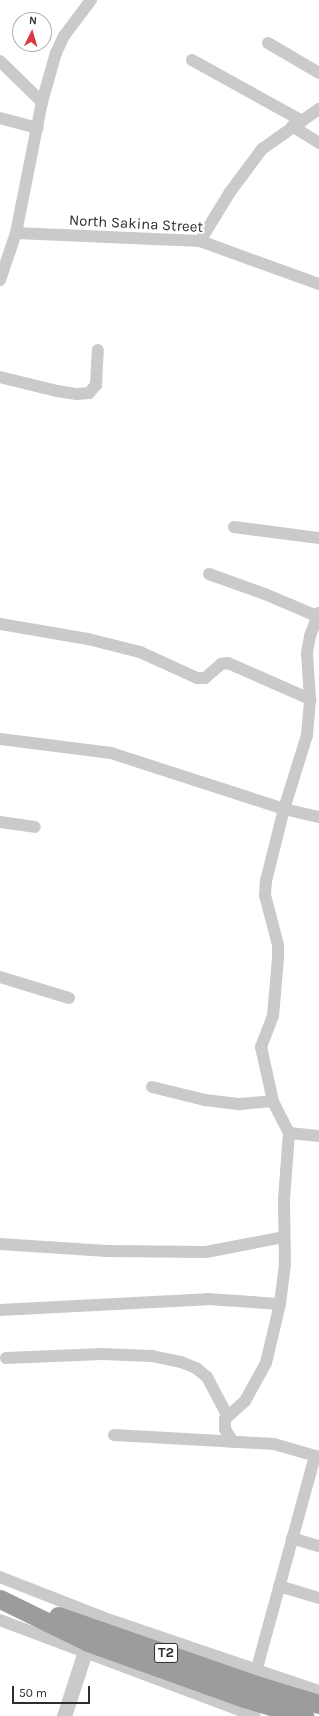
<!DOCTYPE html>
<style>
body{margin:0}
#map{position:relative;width:319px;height:1716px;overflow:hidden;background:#fff;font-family:Karla,sans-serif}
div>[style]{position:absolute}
.minor>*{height:12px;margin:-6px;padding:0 6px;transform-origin:6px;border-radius:6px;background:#cacaca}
.tertiary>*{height:15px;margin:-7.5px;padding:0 7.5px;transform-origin:7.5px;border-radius:7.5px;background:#cacaca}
.trunk>*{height:19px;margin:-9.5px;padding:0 9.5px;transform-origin:9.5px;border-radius:9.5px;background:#9c9c9c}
span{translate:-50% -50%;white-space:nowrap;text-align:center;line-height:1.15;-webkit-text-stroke:4px #fff;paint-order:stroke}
.shield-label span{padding:1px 3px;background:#fff;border:1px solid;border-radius:3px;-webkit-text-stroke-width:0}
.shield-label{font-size:14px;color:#2d2d2d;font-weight:700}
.street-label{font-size:15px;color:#2d2d2d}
.north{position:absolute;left:12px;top:12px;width:40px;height:40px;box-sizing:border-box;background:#fff;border:1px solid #ababab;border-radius:50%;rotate:5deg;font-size:11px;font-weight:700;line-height:16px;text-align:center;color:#2d2d2d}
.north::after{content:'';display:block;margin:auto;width:14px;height:18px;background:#d93a42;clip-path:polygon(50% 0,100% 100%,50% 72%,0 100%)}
.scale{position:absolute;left:12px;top:1686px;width:78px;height:18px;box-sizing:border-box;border:2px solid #2d2d2d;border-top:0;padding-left:5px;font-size:12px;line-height:14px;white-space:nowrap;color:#2d2d2d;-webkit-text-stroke:3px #fff;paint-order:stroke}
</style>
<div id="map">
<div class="minor">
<div style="left:268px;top:43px;width:59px;rotate:30.5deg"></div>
<div style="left:192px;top:60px;width:126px;rotate:29deg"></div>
<div style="left:0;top:61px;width:59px;rotate:44.3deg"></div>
<div style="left:0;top:118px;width:39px;rotate:15deg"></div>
<div style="left:292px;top:126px;width:32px;rotate:32deg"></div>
<div style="left:16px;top:233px;width:184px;rotate:2.5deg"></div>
<div style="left:200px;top:241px;width:127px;rotate:19.9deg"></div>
<div style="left:200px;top:241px;width:57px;rotate:-58.5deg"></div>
<div style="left:230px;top:192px;width:54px;rotate:-53.3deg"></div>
<div style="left:262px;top:149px;width:70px;rotate:-35.1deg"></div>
<div style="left:0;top:280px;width:50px;rotate:-71.2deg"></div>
<div style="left:16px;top:233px;width:134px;rotate:-78.8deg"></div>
<div style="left:42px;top:102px;width:51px;rotate:-74.1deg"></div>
<div style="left:56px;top:53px;width:19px;rotate:-65deg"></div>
<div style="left:64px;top:36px;width:45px;rotate:-53.1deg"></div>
<div style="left:0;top:377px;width:59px;rotate:13.8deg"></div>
<div style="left:57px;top:391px;width:20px;rotate:9deg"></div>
<div style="left:77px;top:394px;width:12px;rotate:-5deg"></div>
<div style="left:89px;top:393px;width:11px;rotate:-49deg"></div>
<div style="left:96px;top:385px;width:35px;rotate:-87deg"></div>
<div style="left:234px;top:527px;width:86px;rotate:7.4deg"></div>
<div style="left:209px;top:574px;width:59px;rotate:19.7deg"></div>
<div style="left:265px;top:594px;width:59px;rotate:23.1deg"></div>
<div style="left:0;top:624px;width:89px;rotate:9.7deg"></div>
<div style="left:88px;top:639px;width:54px;rotate:14deg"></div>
<div style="left:140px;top:652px;width:63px;rotate:24.5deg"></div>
<div style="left:197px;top:678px;width:8px"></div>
<div style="left:205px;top:678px;width:21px;rotate:-41deg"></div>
<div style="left:221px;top:664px;width:7px;rotate:-8deg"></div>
<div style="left:228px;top:663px;width:90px;rotate:23.7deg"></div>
<div style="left:0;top:739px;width:112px;rotate:7.2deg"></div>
<div style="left:111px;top:753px;width:182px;rotate:17.9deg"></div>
<div style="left:284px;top:809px;width:36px;rotate:13deg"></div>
<div style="left:0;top:822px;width:35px;rotate:8deg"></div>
<div style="left:0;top:977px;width:72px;rotate:16.9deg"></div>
<div style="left:152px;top:1087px;width:55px;rotate:13.8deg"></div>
<div style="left:205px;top:1100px;width:35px;rotate:7deg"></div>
<div style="left:240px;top:1104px;width:33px;rotate:-5deg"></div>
<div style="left:289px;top:1133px;width:30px;rotate:6deg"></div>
<div style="left:0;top:1244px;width:107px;rotate:3.7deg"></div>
<div style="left:107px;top:1251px;width:99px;rotate:0.6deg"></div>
<div style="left:206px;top:1252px;width:79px;rotate:-10.9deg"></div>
<div style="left:0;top:1310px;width:207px;rotate:-3deg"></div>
<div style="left:207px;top:1299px;width:73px;rotate:3.9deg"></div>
<div style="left:6px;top:1358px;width:96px;rotate:-2.4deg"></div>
<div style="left:102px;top:1354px;width:50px;rotate:2.3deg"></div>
<div style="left:152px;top:1356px;width:30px;rotate:12deg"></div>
<div style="left:181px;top:1362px;width:16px;rotate:22deg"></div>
<div style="left:196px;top:1368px;width:14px;rotate:39deg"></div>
<div style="left:207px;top:1377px;width:43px;rotate:62.2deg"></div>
<div style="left:114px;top:1435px;width:160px;rotate:3.2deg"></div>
<div style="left:274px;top:1444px;width:47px;rotate:16.1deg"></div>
<div style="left:233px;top:1442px;width:15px;rotate:-122deg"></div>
<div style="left:225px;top:1429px;width:10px;rotate:-90deg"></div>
<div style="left:225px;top:1419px;width:27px;rotate:-42deg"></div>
<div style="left:245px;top:1401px;width:43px;rotate:-61.1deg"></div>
<div style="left:266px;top:1363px;width:61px;rotate:-76.7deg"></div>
<div style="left:280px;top:1304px;width:38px;rotate:-83deg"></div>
<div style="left:285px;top:1266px;width:67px;rotate:-90.9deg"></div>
<div style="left:284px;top:1199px;width:66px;rotate:-85.7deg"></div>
<div style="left:289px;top:1133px;width:36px;rotate:-117deg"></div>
<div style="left:273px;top:1101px;width:55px;rotate:-102.5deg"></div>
<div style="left:261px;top:1047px;width:33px;rotate:-69deg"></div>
<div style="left:273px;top:1016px;width:58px;rotate:-85.1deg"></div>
<div style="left:278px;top:958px;width:13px;rotate:-90deg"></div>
<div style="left:278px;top:945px;width:52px;rotate:-104.6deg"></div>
<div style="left:265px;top:895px;width:14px;rotate:-86deg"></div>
<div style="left:266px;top:881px;width:74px;rotate:-76deg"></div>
<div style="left:284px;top:809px;width:77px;rotate:-72.7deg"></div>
<div style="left:307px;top:735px;width:36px;rotate:-85deg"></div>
<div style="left:310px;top:699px;width:46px;rotate:-93.7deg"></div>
<div style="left:307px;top:653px;width:17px;rotate:-80deg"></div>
<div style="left:310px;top:636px;width:25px;rotate:-69deg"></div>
<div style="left:292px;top:1538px;width:28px;rotate:17deg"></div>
<div style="left:0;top:1577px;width:118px;rotate:21.4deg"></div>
<div style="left:110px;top:1620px;width:221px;rotate:18.8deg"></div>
<div style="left:279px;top:1586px;width:42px;rotate:16.7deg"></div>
<div style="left:0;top:1620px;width:272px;rotate:20.6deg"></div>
<div style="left:254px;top:1679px;width:231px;rotate:-74.7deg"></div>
</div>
<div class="tertiary">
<div style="left:64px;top:1716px;width:78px;rotate:-72deg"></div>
</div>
<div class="trunk">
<div style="left:0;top:1599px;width:98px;rotate:26deg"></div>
<div style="left:88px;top:1642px;width:166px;rotate:19.7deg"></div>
<div style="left:244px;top:1698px;width:63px;rotate:16.7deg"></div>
<div style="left:58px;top:1616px;width:207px;rotate:19.2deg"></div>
<div style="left:253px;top:1684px;width:69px;rotate:16.9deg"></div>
</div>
<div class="shield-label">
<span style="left:166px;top:1653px">T2</span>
</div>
<div class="street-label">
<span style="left:136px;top:224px;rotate:3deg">North Sakina Street</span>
</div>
<div class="north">N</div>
<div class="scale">50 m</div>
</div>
